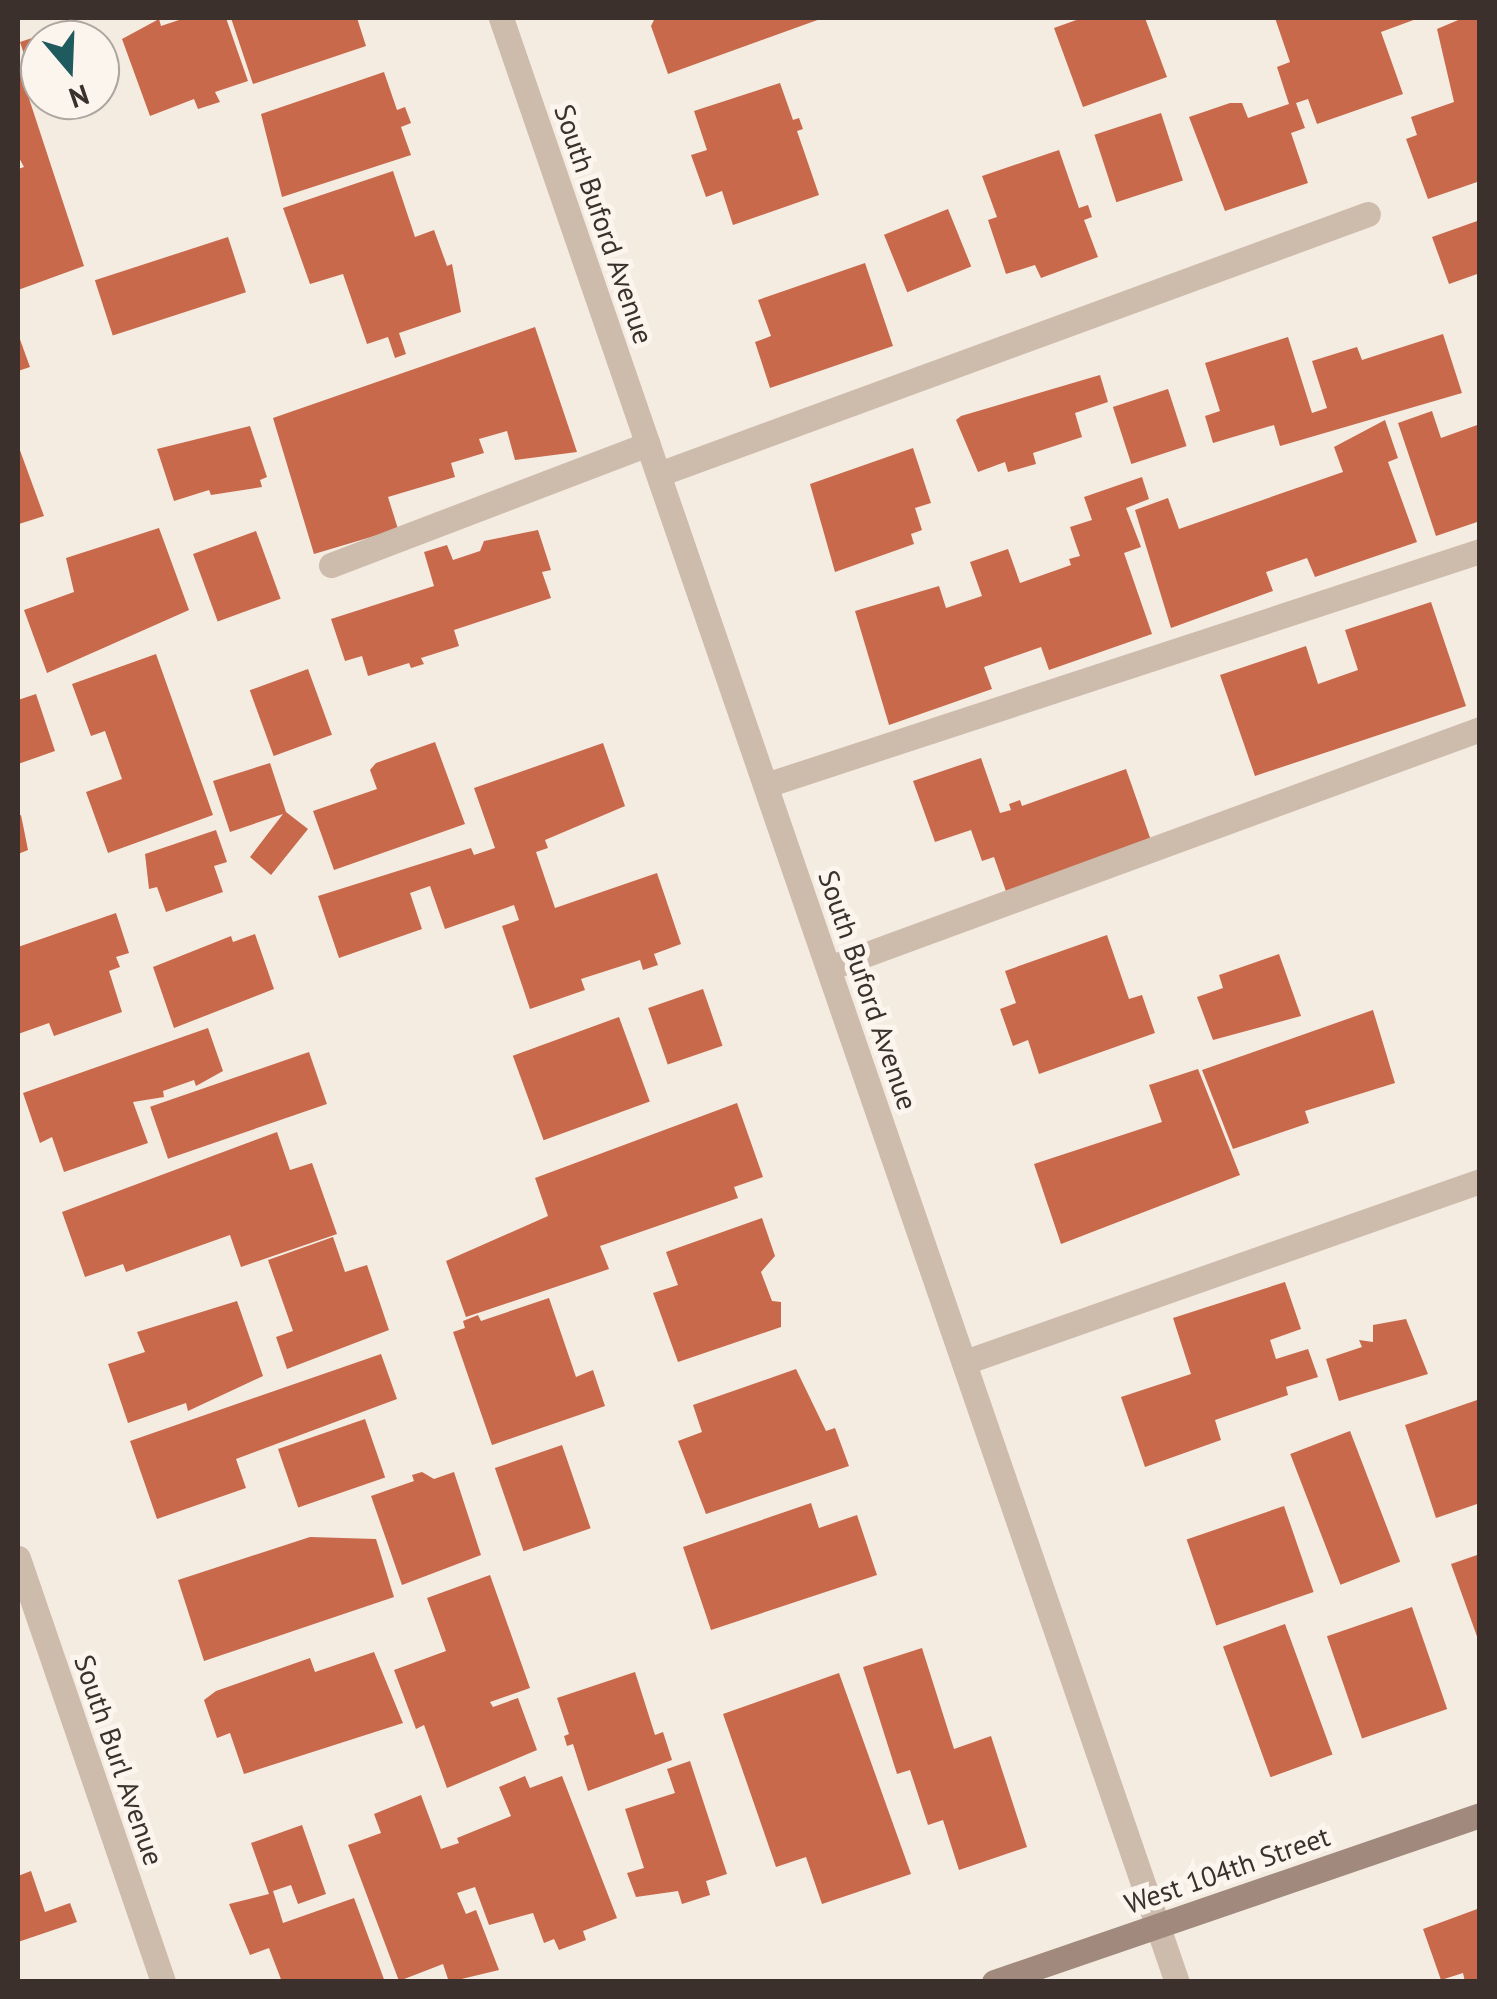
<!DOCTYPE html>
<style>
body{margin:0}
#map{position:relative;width:1497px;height:1999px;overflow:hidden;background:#f4ebe1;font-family:"PT Sans",sans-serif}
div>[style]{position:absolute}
.building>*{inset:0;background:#c8694b;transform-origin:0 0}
.lane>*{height:25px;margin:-12.5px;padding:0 12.5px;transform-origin:12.5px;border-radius:12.5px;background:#cdbbac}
.street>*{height:25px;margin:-12.5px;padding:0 12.5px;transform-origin:12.5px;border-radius:12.5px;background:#cdbbac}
.secondary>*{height:25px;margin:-12.5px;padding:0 12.5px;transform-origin:12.5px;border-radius:12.5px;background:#a18a7d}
span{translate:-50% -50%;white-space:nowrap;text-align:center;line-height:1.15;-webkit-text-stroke:10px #fbf5ee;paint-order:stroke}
.street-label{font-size:28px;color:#3b302b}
.frame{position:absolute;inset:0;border:20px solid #3b302b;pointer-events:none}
.north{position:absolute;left:20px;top:20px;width:100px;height:100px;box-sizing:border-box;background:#fbf5ee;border:2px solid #aea6a0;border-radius:50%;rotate:161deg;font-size:28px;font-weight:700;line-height:40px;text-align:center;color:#3b302b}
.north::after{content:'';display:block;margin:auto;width:35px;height:45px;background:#1f5a5e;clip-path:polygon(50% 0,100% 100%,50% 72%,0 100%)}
</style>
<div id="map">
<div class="building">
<div style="clip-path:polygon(185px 18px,226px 18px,248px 81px,215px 92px,220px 102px,198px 109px,194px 99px,150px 116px,122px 39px,159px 19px,161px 26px)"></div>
<div style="clip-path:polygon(231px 18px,357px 18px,366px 46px,253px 84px)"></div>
<div style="clip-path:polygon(655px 18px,823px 18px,668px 74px,651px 26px)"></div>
<div style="clip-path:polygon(1082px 18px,1145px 18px,1167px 77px,1083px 107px,1054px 28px)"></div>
<div style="clip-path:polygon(1275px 18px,1419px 18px,1381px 32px,1403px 94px,1317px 124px,1308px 99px,1296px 103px,1305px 128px,1291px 133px,1308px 183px,1225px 211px,1189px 117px,1230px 103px,1242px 103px,1248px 118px,1289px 104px,1277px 67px,1290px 62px)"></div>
<div style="clip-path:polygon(1463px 18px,1480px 18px,1480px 181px,1428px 199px,1406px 139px,1417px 135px,1411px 117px,1454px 102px,1437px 29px)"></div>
<div style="clip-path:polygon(74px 24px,80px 40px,40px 40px,39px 100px,20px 42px)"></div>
<div style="clip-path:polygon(18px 65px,84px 266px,18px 290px,18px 169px,24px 167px,18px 156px)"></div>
<div style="clip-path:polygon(384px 72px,397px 110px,405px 107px,411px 123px,401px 127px,411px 155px,282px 197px,261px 114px)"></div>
<div style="clip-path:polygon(780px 83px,793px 120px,799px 118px,803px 129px,797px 131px,819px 195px,733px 225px,722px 191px,706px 197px,691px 155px,707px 150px,694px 111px)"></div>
<div style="left:1161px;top:113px;width:71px;height:70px;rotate:72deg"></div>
<div style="clip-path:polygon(1059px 150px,1079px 208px,1088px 205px,1092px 217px,1084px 220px,1098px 257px,1041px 278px,1035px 265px,1006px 274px,988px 220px,997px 217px,982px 176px)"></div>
<div style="clip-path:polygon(393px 171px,415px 237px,434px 230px,447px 266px,452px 264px,461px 312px,399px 333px,406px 354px,395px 358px,388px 337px,367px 344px,343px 274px,310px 284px,283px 208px)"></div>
<div style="left:948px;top:209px;width:62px;height:69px;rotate:68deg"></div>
<div style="clip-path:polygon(1480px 220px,1480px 273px,1449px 284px,1432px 237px)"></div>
<div style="left:228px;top:237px;width:58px;height:140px;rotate:72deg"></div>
<div style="clip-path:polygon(865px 263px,893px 346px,770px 388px,755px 342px,771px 336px,758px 300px)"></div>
<div style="clip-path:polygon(535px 327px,577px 452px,515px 460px,507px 431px,479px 439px,484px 453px,451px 463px,455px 477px,388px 497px,398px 529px,314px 554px,273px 418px)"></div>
<div style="clip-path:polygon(18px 334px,30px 367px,18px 371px)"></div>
<div style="clip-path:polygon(1443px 334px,1462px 393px,1280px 446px,1274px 425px,1213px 443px,1205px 416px,1220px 411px,1205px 363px,1288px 337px,1312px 413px,1327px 408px,1312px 361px,1357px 347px,1362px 360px)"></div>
<div style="clip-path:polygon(1100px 375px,1108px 402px,1075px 413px,1082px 437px,1033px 453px,1036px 464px,1008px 472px,1005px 462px,978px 472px,956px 420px,961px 416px)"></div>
<div style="left:1168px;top:389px;width:60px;height:58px;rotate:72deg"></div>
<div style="clip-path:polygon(1432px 411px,1441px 438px,1480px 424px,1480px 521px,1436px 536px,1398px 423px)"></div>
<div style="clip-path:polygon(1385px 420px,1398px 458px,1388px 462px,1417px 542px,1315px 577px,1307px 558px,1266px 572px,1273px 591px,1171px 628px,1135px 510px,1168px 498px,1179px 529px,1343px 472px,1334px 447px)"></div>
<div style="clip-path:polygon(250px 426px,267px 477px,260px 480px,262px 487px,211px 495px,209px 490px,174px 501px,157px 449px)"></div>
<div style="clip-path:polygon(18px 445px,44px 516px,19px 524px,18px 521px)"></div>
<div style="clip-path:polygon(913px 448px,931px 503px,915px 508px,922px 530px,911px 534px,914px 544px,835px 572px,810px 484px)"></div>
<div style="clip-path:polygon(1142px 477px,1149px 499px,1126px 508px,1141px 547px,1124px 553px,1152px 634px,1049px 670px,1041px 647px,984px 667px,992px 689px,889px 725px,855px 611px,939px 586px,946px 608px,982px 596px,970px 562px,1008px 549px,1020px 583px,1071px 565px,1069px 559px,1080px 556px,1070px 527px,1092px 520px,1084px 497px)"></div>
<div style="clip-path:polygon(159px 528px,189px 610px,47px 673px,24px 610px,74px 592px,66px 558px)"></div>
<div style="clip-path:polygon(538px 530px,551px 570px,542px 572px,551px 598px,454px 630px,459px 646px,421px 658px,424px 664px,411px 668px,409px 663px,368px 676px,362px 656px,345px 661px,331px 619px,434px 586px,424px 552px,447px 545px,453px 560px,480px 551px,484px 541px)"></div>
<div style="left:256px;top:531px;width:72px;height:67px;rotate:70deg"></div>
<div style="clip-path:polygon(1431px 602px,1466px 706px,1255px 776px,1220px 675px,1306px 646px,1318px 684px,1358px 670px,1345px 630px)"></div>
<div style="clip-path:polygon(156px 654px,213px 815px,108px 853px,86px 792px,122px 779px,105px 731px,91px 736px,72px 684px)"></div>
<div style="left:308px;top:669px;width:70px;height:62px;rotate:70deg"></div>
<div style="clip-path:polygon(36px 694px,55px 751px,18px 764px,18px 700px)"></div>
<div style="clip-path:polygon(435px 742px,465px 824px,334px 870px,313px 811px,377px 789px,370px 770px,376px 763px)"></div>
<div style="clip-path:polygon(603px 743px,625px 806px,545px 840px,548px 848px,536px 852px,555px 908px,657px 873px,681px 944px,654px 954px,658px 965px,643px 970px,640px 960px,581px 979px,585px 990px,530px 1009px,502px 926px,519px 920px,514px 905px,445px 929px,430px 886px,410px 893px,422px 929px,339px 958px,318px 896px,471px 848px,474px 855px,495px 848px,474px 788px)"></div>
<div style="clip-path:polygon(981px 758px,1000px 813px,1011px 810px,1009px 804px,1020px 800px,1022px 806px,1126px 769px,1154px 849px,1009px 900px,994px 857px,982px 861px,971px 830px,935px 842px,913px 781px)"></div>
<div style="clip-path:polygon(270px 763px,286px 812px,308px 829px,271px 875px,250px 857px,283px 814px,230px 832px,213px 781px)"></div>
<div style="clip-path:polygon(21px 815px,28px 850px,18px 854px,18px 816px)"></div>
<div style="clip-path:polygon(216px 830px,227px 862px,214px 866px,223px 892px,166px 912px,157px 887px,149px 889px,145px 854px)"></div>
<div style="clip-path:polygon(116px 913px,129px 953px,116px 957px,120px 967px,109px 971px,122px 1012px,54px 1036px,49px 1023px,18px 1034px,18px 947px)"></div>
<div style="clip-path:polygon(255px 934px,274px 989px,174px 1028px,153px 967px,231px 936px,233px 942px)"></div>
<div style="clip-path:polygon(1107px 935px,1129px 999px,1142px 995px,1155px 1033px,1039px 1074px,1028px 1040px,1013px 1046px,1000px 1009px,1016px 1003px,1005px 971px)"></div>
<div style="clip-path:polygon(1279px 954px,1301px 1016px,1213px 1040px,1197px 997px,1223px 988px,1219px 975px)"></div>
<div style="left:703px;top:989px;width:60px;height:58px;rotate:71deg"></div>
<div style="clip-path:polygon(1373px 1010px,1395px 1083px,1305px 1111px,1309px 1123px,1233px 1149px,1202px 1070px)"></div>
<div style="left:619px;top:1017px;width:90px;height:113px;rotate:70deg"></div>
<div style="clip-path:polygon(208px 1028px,223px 1071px,196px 1086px,194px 1080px,163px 1091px,164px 1097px,133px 1102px,148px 1143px,64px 1172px,52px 1137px,40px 1143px,23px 1093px)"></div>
<div style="left:309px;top:1052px;width:55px;height:168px;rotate:71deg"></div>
<div style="clip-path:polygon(1198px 1069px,1240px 1175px,1061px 1244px,1034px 1164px,1162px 1122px,1149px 1085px)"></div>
<div style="clip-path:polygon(737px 1103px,763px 1177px,734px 1187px,738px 1198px,600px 1246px,609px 1269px,466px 1317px,446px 1261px,548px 1216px,535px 1178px)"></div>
<div style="clip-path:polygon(277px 1132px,290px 1170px,312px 1163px,337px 1234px,241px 1267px,230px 1235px,126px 1272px,123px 1264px,85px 1277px,62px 1212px)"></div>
<div style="clip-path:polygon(762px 1218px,775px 1256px,761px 1272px,772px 1301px,781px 1302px,781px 1327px,678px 1362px,653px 1293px,678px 1285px,666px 1252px)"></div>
<div style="clip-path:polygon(333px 1237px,345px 1272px,367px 1265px,389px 1330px,287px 1369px,276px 1337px,293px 1331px,268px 1260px)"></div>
<div style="clip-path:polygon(1285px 1282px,1301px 1329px,1270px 1340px,1276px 1359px,1308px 1349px,1318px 1377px,1286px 1387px,1288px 1395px,1215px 1420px,1221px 1440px,1145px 1467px,1121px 1397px,1191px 1374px,1173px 1318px)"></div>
<div style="clip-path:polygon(549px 1298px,576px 1377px,593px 1370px,605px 1406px,492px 1445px,453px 1332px,465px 1328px,463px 1321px,478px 1315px,481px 1321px)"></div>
<div style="clip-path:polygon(237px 1301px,263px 1376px,188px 1411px,186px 1403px,128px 1423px,108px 1364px,145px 1352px,137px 1332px)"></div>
<div style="clip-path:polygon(1406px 1319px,1428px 1374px,1339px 1401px,1326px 1359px,1362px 1347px,1359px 1340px,1373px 1342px,1373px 1325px)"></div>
<div style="clip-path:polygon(381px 1354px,397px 1399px,236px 1459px,246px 1488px,157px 1519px,130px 1441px)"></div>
<div style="clip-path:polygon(796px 1369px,826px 1431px,835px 1428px,849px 1466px,706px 1514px,678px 1441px,702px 1432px,693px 1405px)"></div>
<div style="clip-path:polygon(1480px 1399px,1480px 1503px,1436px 1518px,1405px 1425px)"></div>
<div style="left:365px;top:1419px;width:62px;height:92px;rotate:71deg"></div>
<div style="left:1350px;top:1431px;width:140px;height:64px;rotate:69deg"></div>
<div style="left:562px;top:1445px;width:88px;height:71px;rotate:71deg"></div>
<div style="clip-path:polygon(422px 1472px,434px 1479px,454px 1472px,481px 1555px,402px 1585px,371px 1496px,414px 1481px,412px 1475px)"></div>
<div style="clip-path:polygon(811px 1503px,819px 1528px,857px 1515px,877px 1575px,711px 1630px,683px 1547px)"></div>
<div style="left:1284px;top:1506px;width:91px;height:103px;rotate:71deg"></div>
<div style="clip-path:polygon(310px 1537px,376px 1539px,394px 1597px,204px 1661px,178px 1580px)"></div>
<div style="clip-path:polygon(1480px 1554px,1480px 1642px,1479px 1642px,1451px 1564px)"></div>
<div style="clip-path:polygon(490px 1575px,530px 1688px,490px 1702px,493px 1707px,518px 1698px,537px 1750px,447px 1788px,424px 1725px,416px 1729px,394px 1670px,446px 1651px,427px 1598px)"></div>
<div style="left:1412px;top:1607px;width:108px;height:90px;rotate:71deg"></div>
<div style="left:1285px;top:1624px;width:139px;height:66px;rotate:70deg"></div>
<div style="clip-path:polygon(922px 1648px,954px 1749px,991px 1736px,1027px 1847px,959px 1870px,943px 1820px,928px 1825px,910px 1770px,897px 1774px,863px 1667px)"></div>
<div style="clip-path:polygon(374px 1652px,403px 1723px,244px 1774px,230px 1733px,217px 1738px,204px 1700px,216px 1691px,310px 1658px,315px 1672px)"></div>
<div style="clip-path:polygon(635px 1672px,655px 1735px,663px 1732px,672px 1760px,588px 1791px,573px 1744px,567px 1746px,564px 1736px,569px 1734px,557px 1698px)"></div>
<div style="clip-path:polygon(839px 1673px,911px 1874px,822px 1904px,806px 1857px,776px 1867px,723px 1714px)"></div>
<div style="clip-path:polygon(690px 1761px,727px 1874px,706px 1881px,710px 1895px,682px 1904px,678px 1891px,636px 1897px,627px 1873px,644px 1868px,625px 1809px,675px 1793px,667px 1769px)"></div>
<div style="clip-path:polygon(525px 1776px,530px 1788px,562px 1776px,617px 1918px,583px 1931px,586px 1940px,559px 1950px,554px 1939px,544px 1943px,533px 1913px,489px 1925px,475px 1887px,457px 1893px,466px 1914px,476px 1910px,499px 1970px,449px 1982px,443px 1964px,399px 1981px,348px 1845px,381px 1833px,374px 1814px,421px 1795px,441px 1849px,459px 1843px,457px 1838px,511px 1816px,499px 1787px)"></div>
<div style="clip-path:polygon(302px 1825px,326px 1894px,298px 1904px,291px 1885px,273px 1891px,283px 1923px,354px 1898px,385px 1982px,282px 1982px,269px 1948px,250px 1955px,229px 1904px,269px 1894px,251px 1843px)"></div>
<div style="clip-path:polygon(31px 1871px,45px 1912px,70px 1903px,77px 1922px,18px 1942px,18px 1876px)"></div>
<div style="clip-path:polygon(1480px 1908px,1480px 1982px,1465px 1982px,1463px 1973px,1441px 1980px,1423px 1929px)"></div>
</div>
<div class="lane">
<div style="left:659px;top:474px;width:755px;rotate:-20.14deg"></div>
<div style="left:331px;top:565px;width:339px;rotate:-20.9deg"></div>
<div style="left:766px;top:785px;width:751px;rotate:-18.15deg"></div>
<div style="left:829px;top:968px;width:693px;rotate:-20.16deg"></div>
<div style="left:965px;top:1362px;width:546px;rotate:-19.36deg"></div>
</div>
<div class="street">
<div style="left:501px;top:18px;width:2077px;rotate:71.01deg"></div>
<div style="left:18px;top:1558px;width:448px;rotate:71.1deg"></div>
</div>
<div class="secondary">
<div style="left:994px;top:1982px;width:514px;rotate:-18.96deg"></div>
</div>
<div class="street-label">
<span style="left:604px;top:224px;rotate:71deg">South Buford Avenue</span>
<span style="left:868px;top:990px;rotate:71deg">South Buford Avenue</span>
<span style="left:119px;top:1760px;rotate:71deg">South Burl Avenue</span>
<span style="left:1227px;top:1870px;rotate:-19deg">West 104th Street</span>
</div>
<div class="frame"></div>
<div class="north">N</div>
</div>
